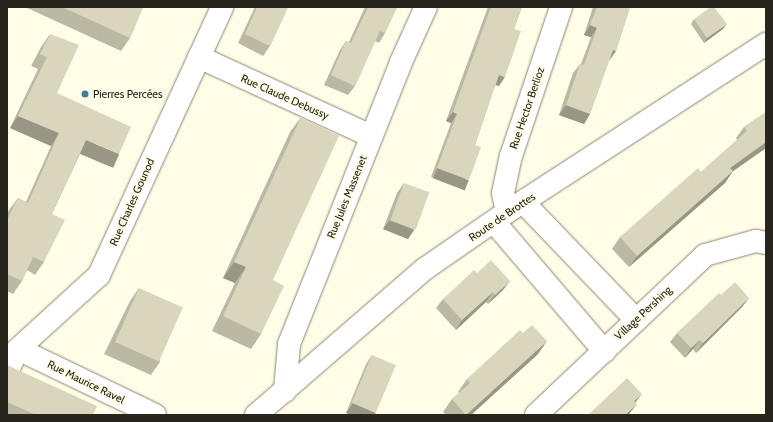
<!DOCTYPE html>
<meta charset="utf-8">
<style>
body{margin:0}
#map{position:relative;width:773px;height:422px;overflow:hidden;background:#fffce8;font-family:Cabin,sans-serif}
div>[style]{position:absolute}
.roads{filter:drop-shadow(0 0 1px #8a8771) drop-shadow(0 0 1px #8a8771)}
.minor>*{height:22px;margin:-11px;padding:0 11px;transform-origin:11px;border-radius:11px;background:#fff}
.wall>*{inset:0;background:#bbb8a3}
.shaded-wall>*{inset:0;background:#999685;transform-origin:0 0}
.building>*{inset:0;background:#dad6be;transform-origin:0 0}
.dots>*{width:11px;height:11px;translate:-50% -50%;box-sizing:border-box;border:2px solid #fffce8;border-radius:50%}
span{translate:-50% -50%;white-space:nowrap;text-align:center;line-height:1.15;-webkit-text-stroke:4px #fffce8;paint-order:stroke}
.poi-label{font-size:11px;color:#27251c}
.left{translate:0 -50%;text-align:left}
.street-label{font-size:11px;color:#27251c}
.frame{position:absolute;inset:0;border:8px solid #27251c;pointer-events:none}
</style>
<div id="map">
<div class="roads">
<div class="minor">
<div style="left:199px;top:57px;width:189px;rotate:24.7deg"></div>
<div style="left:523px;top:202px;width:163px;rotate:46.2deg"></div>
<div style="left:507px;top:212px;width:19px;rotate:-102deg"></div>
<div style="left:503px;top:193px;width:38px;rotate:-78deg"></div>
<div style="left:511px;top:156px;width:157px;rotate:-71.4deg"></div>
<div style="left:494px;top:222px;width:170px;rotate:49.5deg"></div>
<div style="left:18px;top:349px;width:152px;rotate:25.7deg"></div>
<div style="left:7px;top:372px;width:25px;rotate:-64deg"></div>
<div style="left:18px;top:349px;width:110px;rotate:-42.4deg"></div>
<div style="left:99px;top:275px;width:295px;rotate:-65.3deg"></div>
<div style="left:285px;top:391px;width:47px;rotate:-85.1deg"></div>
<div style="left:289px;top:344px;width:303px;rotate:-68.3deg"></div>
<div style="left:401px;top:62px;width:60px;rotate:-65.6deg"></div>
<div style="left:256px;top:415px;width:225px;rotate:-40.9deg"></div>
<div style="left:426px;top:268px;width:98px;rotate:-34.7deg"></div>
<div style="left:507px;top:212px;width:309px;rotate:-33deg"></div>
<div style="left:536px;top:415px;width:233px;rotate:-43.4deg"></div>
<div style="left:705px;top:255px;width:53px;rotate:-15.4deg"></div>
<div style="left:756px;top:241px;width:10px;rotate:11deg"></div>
</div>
</div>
<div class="wall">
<div style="clip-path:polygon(25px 7px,143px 7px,130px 38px,121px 51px)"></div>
<div style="clip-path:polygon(255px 7px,288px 7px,270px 46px,263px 56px,238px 43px)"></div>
<div style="clip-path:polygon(365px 7px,397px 7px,385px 33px,379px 43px,375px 41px,355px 86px,348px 95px,324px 85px,340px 50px,346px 41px,349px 42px)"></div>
<div style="clip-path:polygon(488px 7px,522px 7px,514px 29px,499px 86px,495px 85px,475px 145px,463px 189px,431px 177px,451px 123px,446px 121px)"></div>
<div style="clip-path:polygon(593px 7px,630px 7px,616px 51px,609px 60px,590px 114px,584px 124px,559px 115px,573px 73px,580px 64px,581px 64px,591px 37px,584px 35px)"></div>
<div style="clip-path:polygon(694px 19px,723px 29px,704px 43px,691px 24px)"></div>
<div style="clip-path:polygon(50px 34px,57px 93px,111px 167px,80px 154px,52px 214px,44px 262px,35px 275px,27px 270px,22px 281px,13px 294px,7px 291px,7px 214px,9px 210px,18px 198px,26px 202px,51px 146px,10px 128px,38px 69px,31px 66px,41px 47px)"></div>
<div style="clip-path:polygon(766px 112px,766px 148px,733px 171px,725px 183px,629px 267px,612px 249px,620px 237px,701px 172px,737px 140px,736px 138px,744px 127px)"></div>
<div style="clip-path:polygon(301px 117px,273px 280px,261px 334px,251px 349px,212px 331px,235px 283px,223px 278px,290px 132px)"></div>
<div style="clip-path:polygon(404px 183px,414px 230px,408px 239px,383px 229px,397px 193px)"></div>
<div style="clip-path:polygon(477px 273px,503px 290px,488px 304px,486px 302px,456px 330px,436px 308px,443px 299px)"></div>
<div style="clip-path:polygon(139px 288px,160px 362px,151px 375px,104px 354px,130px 301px)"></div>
<div style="clip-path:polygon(721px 295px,749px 298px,742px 307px,696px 353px,693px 349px,685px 358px,670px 342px,677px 333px)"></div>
<div style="clip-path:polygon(523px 333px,538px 354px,471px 415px,446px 415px,443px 412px,452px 399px,459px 393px,458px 392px,467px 379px)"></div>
<div style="clip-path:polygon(372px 355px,374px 415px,352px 415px,346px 413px,366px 364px)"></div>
<div style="clip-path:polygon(7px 365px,93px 415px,7px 415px)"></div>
</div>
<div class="shaded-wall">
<div style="clip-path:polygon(727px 24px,723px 29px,704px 43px,707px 38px)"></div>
<div style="clip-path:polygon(590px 25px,597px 28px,591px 37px,584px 35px)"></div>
<div style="clip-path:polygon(613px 50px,616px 51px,609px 61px)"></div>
<div style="clip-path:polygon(499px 75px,505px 77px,499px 86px,493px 84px)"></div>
<div style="clip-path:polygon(566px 105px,590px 114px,584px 124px,559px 115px)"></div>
<div style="clip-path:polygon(453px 112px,457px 114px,451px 123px,446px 121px)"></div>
<div style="clip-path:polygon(18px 116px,59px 133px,51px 146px,10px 128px)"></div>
<div style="left:86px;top:140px;width:36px;height:15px;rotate:23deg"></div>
<div style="clip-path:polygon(766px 142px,766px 148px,722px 179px,730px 168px)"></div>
<div style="left:437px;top:168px;width:34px;height:11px;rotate:21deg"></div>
<div style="clip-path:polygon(733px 171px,725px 183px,629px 267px,637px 256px)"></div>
<div style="clip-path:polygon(390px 220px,414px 230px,408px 239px,383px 229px)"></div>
<div style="clip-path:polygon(234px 262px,246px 267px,235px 283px,223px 278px)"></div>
<div style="clip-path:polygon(510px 281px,503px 290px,488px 304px,495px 295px)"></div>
<div style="clip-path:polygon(493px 292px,486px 302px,456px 330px,462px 320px)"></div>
<div style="clip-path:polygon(749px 298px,742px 307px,696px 353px,703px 343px)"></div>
<div style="clip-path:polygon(700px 340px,693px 349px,685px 358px,691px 348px)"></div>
<div style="clip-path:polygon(547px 341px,538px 354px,471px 415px,466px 415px)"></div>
<div style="clip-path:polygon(642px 394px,635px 403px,634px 401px)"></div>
<div style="clip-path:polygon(353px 403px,376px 413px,374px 415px,352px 415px,346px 413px)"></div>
<div style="clip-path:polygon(637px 404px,630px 413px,629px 415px,625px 415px)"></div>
</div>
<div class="building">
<div style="clip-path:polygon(62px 7px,143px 7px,130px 38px)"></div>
<div style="clip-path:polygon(257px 7px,288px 7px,270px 46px,245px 34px)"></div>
<div style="clip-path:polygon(368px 7px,397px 7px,385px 33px,380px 31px,355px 86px,331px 75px,346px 41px,351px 43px)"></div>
<div style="clip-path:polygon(491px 7px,522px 7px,514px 29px,521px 31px,505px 77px,499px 75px,475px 145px,481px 147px,469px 180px,437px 168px,457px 114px,453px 112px)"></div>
<div style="clip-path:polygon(597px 7px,630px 7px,616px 51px,613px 50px,590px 114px,566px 105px,580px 64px,584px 65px,597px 28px,590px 25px)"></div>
<div style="clip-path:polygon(711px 7px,714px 7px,727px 24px,707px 38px,694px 19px)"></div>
<div style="clip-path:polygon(50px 34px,79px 45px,57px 93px,131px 127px,119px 154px,86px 140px,52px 214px,65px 220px,44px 262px,33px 257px,22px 281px,7px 274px,7px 220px,18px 198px,28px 203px,59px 133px,18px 116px,47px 57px,40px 54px)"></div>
<div style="clip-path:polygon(766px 112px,766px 142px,730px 168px,733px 171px,637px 256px,620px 237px,698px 168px,701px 172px,747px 131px,744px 127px)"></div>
<div style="clip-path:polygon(301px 117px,339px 136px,273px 280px,284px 286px,261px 334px,223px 316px,246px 267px,234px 262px)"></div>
<div style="left:404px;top:183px;width:27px;height:40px;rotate:20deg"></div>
<div style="clip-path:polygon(491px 260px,510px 281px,495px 295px,493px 292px,462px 320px,443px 299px,474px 270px,477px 273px)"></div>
<div style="clip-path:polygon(735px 282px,749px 298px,703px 343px,700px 340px,691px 348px,677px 333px,719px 293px,721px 295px)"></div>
<div style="left:139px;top:288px;width:48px;height:59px;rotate:24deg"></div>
<div style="clip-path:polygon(532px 325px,547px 341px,466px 415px,452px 399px,470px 383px,467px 379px,520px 330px,523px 333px)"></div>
<div style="left:372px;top:355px;width:26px;height:52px;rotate:23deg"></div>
<div style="clip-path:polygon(7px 365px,97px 406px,93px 415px,36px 415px,7px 402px)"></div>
<div style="clip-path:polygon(627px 378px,642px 394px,634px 401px,637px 404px,625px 415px,588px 415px)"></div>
</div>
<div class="dots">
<div style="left:85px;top:94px;background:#418195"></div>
</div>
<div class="poi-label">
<span class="left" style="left:93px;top:94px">Pierres Percées</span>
</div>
<div class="street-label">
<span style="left:285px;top:97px;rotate:24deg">Rue Claude Debussy</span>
<span style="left:527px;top:108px;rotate:-71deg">Rue Hector Berlioz</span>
<span style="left:347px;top:197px;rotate:-68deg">Rue Jules Massenet</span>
<span style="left:132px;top:202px;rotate:-66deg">Rue Charles Gounod</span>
<span style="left:502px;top:217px;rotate:-34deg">Route de Brottes</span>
<span style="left:643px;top:313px;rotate:-43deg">Village Pershing</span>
<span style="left:86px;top:382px;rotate:26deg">Rue Maurice Ravel</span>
</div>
<div class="frame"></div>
</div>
